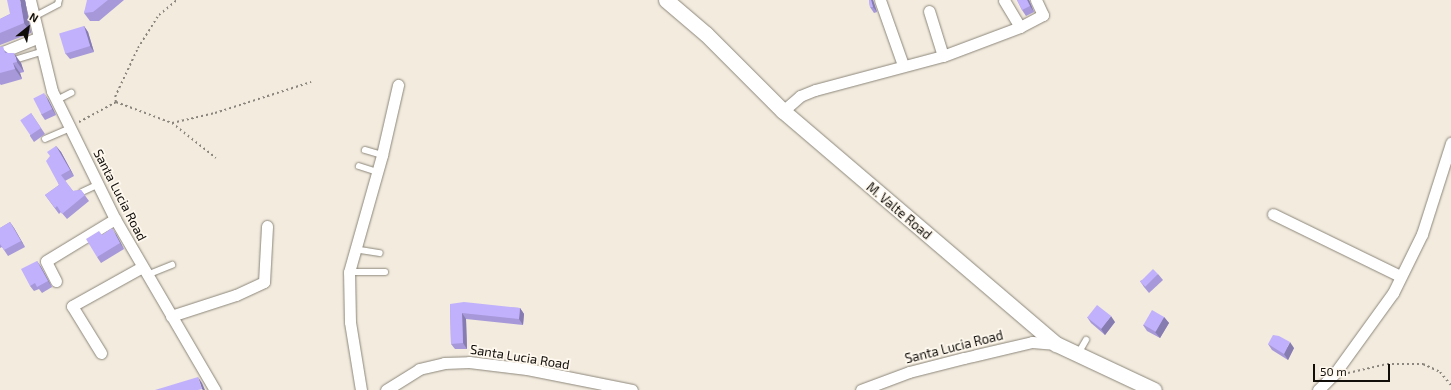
<!DOCTYPE html>
<style>
body{margin:0}
#map{position:relative;width:1451px;height:390px;overflow:hidden;background:#f2ebde;font-family:"Exo 2",sans-serif}
div>[style]{position:absolute}
.path>*{height:2px;margin-top:-1px;transform-origin:0;background:repeating-linear-gradient(90deg,#8c877e 0 2px,transparent 0 5px)}
.roads{filter:drop-shadow(0 0 1px #8c867a) drop-shadow(0 0 1px #8c867a)}
.lane>*{height:5.5px;margin:-2.75px;padding:0 2.75px;transform-origin:2.75px;border-radius:2.75px;background:#fff}
.street>*{height:11px;margin:-5.5px;padding:0 5.5px;transform-origin:5.5px;border-radius:5.5px;background:#fff}
.secondary>*{height:15px;margin:-7.5px;padding:0 7.5px;transform-origin:7.5px;border-radius:7.5px;background:#fff}
.wall>*{inset:0;background:#a698d9}
.shaded-wall>*{inset:0;background:#877cb0}
.building>*{inset:0;background:#c1b1fc;transform-origin:0 0}
span{translate:-50% -50%;white-space:nowrap;text-align:center;line-height:1.15;-webkit-text-stroke:3.5px #fef8ee;paint-order:stroke}
.street-label{font-size:13px;color:#110e0a}
.north{position:absolute;left:8px;top:8px;width:40px;height:40px;-webkit-text-stroke:3px #fef8ee;paint-order:stroke;rotate:30deg;font-size:11px;font-weight:700;line-height:16px;text-align:center;color:#110e0a}
.north::after{content:'';display:block;margin:auto;width:14px;height:18px;background:#110e0a;clip-path:polygon(50% 0,100% 100%,50% 72%,0 100%)}
.scale{position:absolute;left:1313px;top:364px;width:77px;height:18px;box-sizing:border-box;border:2px solid #110e0a;border-top:0;padding-left:5px;font-size:12px;line-height:14px;white-space:nowrap;color:#110e0a;-webkit-text-stroke:3px #fef8ee;paint-order:stroke}
</style>
<div id="map">
<div class="path">
<div style="left:116px;top:102px;width:5px;rotate:-101deg"></div>
<div style="left:115px;top:97px;width:54px;rotate:-64.9deg"></div>
<div style="left:138px;top:48px;width:39px;rotate:-58deg"></div>
<div style="left:159px;top:15px;width:23px;rotate:-40deg"></div>
<div style="left:79px;top:122px;width:42px;rotate:-28.4deg"></div>
<div style="left:116px;top:102px;width:60px;rotate:20.6deg"></div>
<div style="left:172px;top:123px;width:56px;rotate:38.5deg"></div>
<div style="left:172px;top:123px;width:44px;rotate:-13.1deg"></div>
<div style="left:215px;top:113px;width:101px;rotate:-17.9deg"></div>
<div style="left:1348px;top:373px;width:40px;rotate:-13deg"></div>
<div style="left:1387px;top:364px;width:36px"></div>
<div style="left:1423px;top:364px;width:19px;rotate:25deg"></div>
<div style="left:1440px;top:372px;width:17px;rotate:50deg"></div>
</div>
<div class="roads">
<div class="lane">
<div style="left:34px;top:17px;width:27px;rotate:-28deg"></div>
<div style="left:58px;top:4px;width:4px;rotate:-76deg"></div>
<div style="left:15px;top:60px;width:27px;rotate:-17deg"></div>
<div style="left:57px;top:100px;width:16px;rotate:-27deg"></div>
<div style="left:45px;top:139px;width:28px;rotate:-23deg"></div>
<div style="left:365px;top:150px;width:18px;rotate:16deg"></div>
<div style="left:359px;top:166px;width:19px;rotate:18deg"></div>
<div style="left:82px;top:192px;width:19px;rotate:-25deg"></div>
<div style="left:354px;top:249px;width:26px;rotate:9deg"></div>
<div style="left:349px;top:272px;width:36px"></div>
<div style="left:147px;top:275px;width:27px;rotate:-22deg"></div>
<div style="left:1078px;top:354px;width:16px;rotate:-60deg"></div>
</div>
<div class="street">
<div style="left:30px;top:0;width:94px;rotate:76.4deg"></div>
<div style="left:52px;top:91px;width:143px;rotate:63.8deg"></div>
<div style="left:115px;top:219px;width:198px;rotate:59.7deg"></div>
<div style="left:880px;top:0;width:69px;rotate:70.5deg"></div>
<div style="left:929px;top:11px;width:47px;rotate:72.7deg"></div>
<div style="left:1020px;top:27px;width:26px;rotate:-28deg"></div>
<div style="left:1043px;top:15px;width:17px;rotate:-115deg"></div>
<div style="left:0;top:53px;width:40px;rotate:-22deg"></div>
<div style="left:783px;top:111px;width:23px;rotate:-41deg"></div>
<div style="left:800px;top:96px;width:16px;rotate:-22deg"></div>
<div style="left:815px;top:90px;width:132px;rotate:-14.9deg"></div>
<div style="left:943px;top:56px;width:82px;rotate:-20.6deg"></div>
<div style="left:1020px;top:27px;width:31px;rotate:-121deg"></div>
<div style="left:1273px;top:214px;width:141px;rotate:26deg"></div>
<div style="left:56px;top:281px;width:22px;rotate:-117deg"></div>
<div style="left:46px;top:261px;width:81px;rotate:-31.3deg"></div>
<div style="left:171px;top:316px;width:68px;rotate:-17.9deg"></div>
<div style="left:236px;top:295px;width:31px;rotate:-25deg"></div>
<div style="left:264px;top:282px;width:56px;rotate:-86.9deg"></div>
<div style="left:101px;top:353px;width:55px;rotate:-121.7deg"></div>
<div style="left:72px;top:306px;width:80px;rotate:-29.1deg"></div>
<div style="left:361px;top:390px;width:69px;rotate:-99.2deg"></div>
<div style="left:350px;top:322px;width:50px;rotate:-91.1deg"></div>
<div style="left:349px;top:272px;width:122px;rotate:-74.2deg"></div>
<div style="left:382px;top:155px;width:72px;rotate:-77.1deg"></div>
<div style="left:386px;top:390px;width:39px;rotate:-32deg"></div>
<div style="left:419px;top:369px;width:26px;rotate:-13deg"></div>
<div style="left:444px;top:363px;width:25px;rotate:-2deg"></div>
<div style="left:469px;top:362px;width:58px;rotate:6.9deg"></div>
<div style="left:527px;top:369px;width:107px;rotate:11.3deg"></div>
<div style="left:861px;top:390px;width:51px;rotate:-20.6deg"></div>
<div style="left:909px;top:372px;width:57px;rotate:-14.3deg"></div>
<div style="left:964px;top:358px;width:70px;rotate:-13.2deg"></div>
<div style="left:1032px;top:342px;width:24px;rotate:5deg"></div>
<div style="left:1318px;top:390px;width:24px;rotate:-45deg"></div>
<div style="left:1335px;top:373px;width:99px;rotate:-54.1deg"></div>
<div style="left:1393px;top:293px;width:66px;rotate:-63.8deg"></div>
<div style="left:1422px;top:234px;width:96px;rotate:-72.3deg"></div>
</div>
<div class="secondary">
<div style="left:666px;top:0;width:52px;rotate:40.4deg"></div>
<div style="left:706px;top:34px;width:109px;rotate:45deg"></div>
<div style="left:783px;top:111px;width:359px;rotate:40.5deg"></div>
<div style="left:1056px;top:344px;width:108px;rotate:25.1deg"></div>
</div>
</div>
<div class="wall">
<div style="clip-path:polygon(25px 0,31px 33px,0 45px,0 19px,10px 14px)"></div>
<div style="clip-path:polygon(89px 0,124px 0,99px 21px,90px 21px,84px 13px)"></div>
<div style="clip-path:polygon(869px 0,873px 0,877px 12px,874px 13px,870px 7px)"></div>
<div style="clip-path:polygon(1017px 0,1029px 0,1034px 12px,1026px 16px,1022px 10px)"></div>
<div style="clip-path:polygon(84px 26px,88px 32px,94px 52px,70px 59px,65px 53px)"></div>
<div style="clip-path:polygon(0 47px,21px 63px,24px 72px,20px 73px,22px 79px,1px 85px,0 84px)"></div>
<div style="clip-path:polygon(48px 99px,56px 115px,45px 120px,41px 114px)"></div>
<div style="clip-path:polygon(31px 113px,45px 134px,34px 142px,30px 136px)"></div>
<div style="clip-path:polygon(56px 146px,61px 152px,74px 176px,65px 181px,73px 191px,81px 190px,89px 201px,67px 219px,61px 212px,59px 214px,45px 195px,59px 185px,50px 156px)"></div>
<div style="clip-path:polygon(10px 222px,14px 228px,25px 247px,8px 256px,2px 247px,0 248px,0 228px)"></div>
<div style="clip-path:polygon(116px 234px,124px 249px,101px 263px,97px 257px)"></div>
<div style="clip-path:polygon(37px 261px,41px 267px,52px 287px,42px 293px,39px 289px,34px 291px,30px 286px)"></div>
<div style="clip-path:polygon(1158px 274px,1163px 280px,1149px 293px,1144px 287px,1140px 281px)"></div>
<div style="clip-path:polygon(450px 304px,520px 308px,524px 314px,523px 325px,466px 319px,467px 349px,455px 349px,451px 344px)"></div>
<div style="clip-path:polygon(1087px 317px,1115px 322px,1105px 335px,1091px 323px)"></div>
<div style="clip-path:polygon(1164px 317px,1169px 323px,1160px 338px,1147px 331px,1143px 325px)"></div>
<div style="clip-path:polygon(1268px 344px,1294px 348px,1288px 360px,1272px 350px)"></div>
</div>
<div class="shaded-wall">
<div style="clip-path:polygon(20px 0,25px 0,31px 33px,24px 23px)"></div>
<div style="clip-path:polygon(871px 0,873px 0,877px 12px,873px 7px)"></div>
<div style="clip-path:polygon(1027px 0,1029px 0,1034px 12px,1030px 6px)"></div>
<div style="clip-path:polygon(84px 26px,88px 32px,94px 52px,90px 46px)"></div>
<div style="clip-path:polygon(14px 53px,21px 63px,24px 72px,17px 62px)"></div>
<div style="clip-path:polygon(13px 63px,20px 73px,22px 79px,15px 69px)"></div>
<div style="clip-path:polygon(44px 93px,48px 99px,56px 115px,52px 109px)"></div>
<div style="clip-path:polygon(56px 146px,61px 152px,74px 176px,70px 170px)"></div>
<div style="clip-path:polygon(10px 222px,14px 228px,25px 247px,21px 241px)"></div>
<div style="clip-path:polygon(112px 228px,116px 234px,124px 249px,120px 243px)"></div>
<div style="clip-path:polygon(37px 261px,41px 267px,52px 287px,48px 281px)"></div>
<div style="clip-path:polygon(520px 308px,524px 314px,523px 325px,519px 319px)"></div>
<div style="clip-path:polygon(462px 313px,466px 319px,467px 349px,463px 343px)"></div>
<div style="clip-path:polygon(1111px 316px,1115px 322px,1105px 335px,1101px 329px)"></div>
<div style="clip-path:polygon(1164px 317px,1169px 323px,1160px 338px,1155px 332px)"></div>
<div style="clip-path:polygon(1290px 342px,1294px 348px,1288px 360px,1284px 354px)"></div>
<div style="clip-path:polygon(198px 377px,202px 383px,205px 390px,203px 390px,202px 389px)"></div>
</div>
<div class="building">
<div style="clip-path:polygon(7px 0,20px 0,24px 23px,0 33px,0 19px,10px 14px)"></div>
<div style="clip-path:polygon(87px 0,108px 0,93px 12px,84px 13px)"></div>
<div style="clip-path:polygon(869px 0,871px 0,873px 7px,870px 7px)"></div>
<div style="clip-path:polygon(1017px 0,1027px 0,1030px 6px,1022px 10px)"></div>
<div style="left:84px;top:26px;width:21px;height:26px;rotate:73deg"></div>
<div style="clip-path:polygon(3px 46px,5px 53px,14px 53px,17px 62px,13px 63px,15px 69px,0 73px,0 47px)"></div>
<div style="left:44px;top:93px;width:18px;height:12px;rotate:63deg"></div>
<div style="left:31px;top:113px;width:18px;height:13px;rotate:56deg"></div>
<div style="clip-path:polygon(56px 146px,70px 170px,61px 175px,73px 191px,81px 190px,85px 195px,62px 214px,57px 206px,55px 208px,45px 195px,59px 185px,46px 161px,50px 156px,47px 152px)"></div>
<div style="clip-path:polygon(10px 222px,21px 241px,4px 250px,0 244px,0 228px)"></div>
<div style="clip-path:polygon(112px 228px,120px 243px,97px 257px,86px 239px,99px 231px,102px 235px)"></div>
<div style="clip-path:polygon(37px 261px,48px 281px,37px 287px,35px 283px,30px 286px,21px 269px)"></div>
<div style="left:1153px;top:269px;width:7px;height:18px;rotate:45deg"></div>
<div style="clip-path:polygon(464px 302px,520px 308px,519px 319px,462px 313px,463px 343px,451px 344px,450px 304px)"></div>
<div style="left:1097px;top:305px;width:18px;height:16px;rotate:38deg"></div>
<div style="left:1152px;top:310px;width:14px;height:17px;rotate:30deg"></div>
<div style="clip-path:polygon(1273px 335px,1279px 336px,1290px 342px,1284px 354px,1268px 344px)"></div>
<div style="clip-path:polygon(198px 377px,202px 389px,198px 390px,155px 390px)"></div>
</div>
<div class="street-label">
<span style="left:120px;top:195px;rotate:63deg">Santa Lucia Road</span>
<span style="left:899px;top:211px;rotate:40deg">M. Valte Road</span>
<span style="left:954px;top:347px;rotate:-14deg">Santa Lucia Road</span>
<span style="left:520px;top:357px;rotate:9deg">Santa Lucia Road</span>
</div>
<div class="north">N</div>
<div class="scale">50 m</div>
</div>
